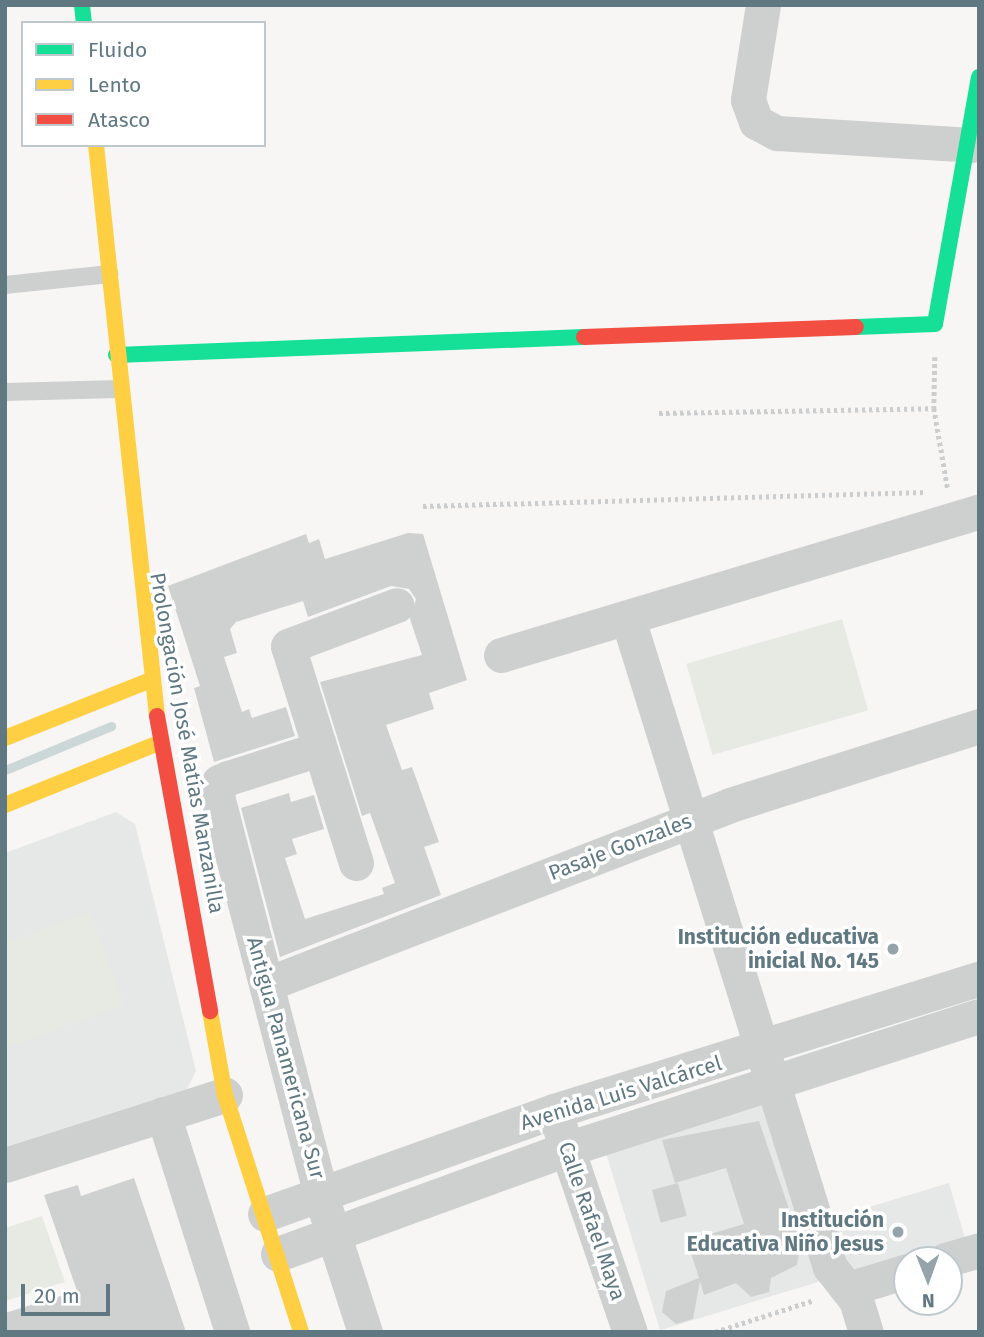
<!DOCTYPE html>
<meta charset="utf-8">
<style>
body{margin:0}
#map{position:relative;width:984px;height:1337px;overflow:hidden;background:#f7f6f5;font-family:"Fira Sans",sans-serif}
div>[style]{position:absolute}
.built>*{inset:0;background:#e6e8e7;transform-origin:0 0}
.green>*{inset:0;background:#e7eae3;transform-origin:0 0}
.stream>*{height:9px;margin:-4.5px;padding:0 4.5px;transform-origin:4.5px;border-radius:4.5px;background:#ccd7d8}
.building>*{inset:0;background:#cfd1d1;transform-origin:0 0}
.path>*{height:4.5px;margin-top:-2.25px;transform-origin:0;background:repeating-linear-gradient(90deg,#cccdce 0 3.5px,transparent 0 7px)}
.lane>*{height:18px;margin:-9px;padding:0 9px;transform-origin:9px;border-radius:9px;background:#ced0d0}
.street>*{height:35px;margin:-17.5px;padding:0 17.5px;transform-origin:17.5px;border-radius:17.5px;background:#ced0d0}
.fast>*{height:16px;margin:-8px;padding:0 8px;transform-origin:8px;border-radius:8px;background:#16e098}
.slow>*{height:16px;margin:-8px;padding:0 8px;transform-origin:8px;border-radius:8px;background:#ffcf43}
.jam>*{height:16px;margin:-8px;padding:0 8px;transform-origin:8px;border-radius:8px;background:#f24e42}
.dots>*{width:19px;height:19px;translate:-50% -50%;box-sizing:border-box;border:4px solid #fff;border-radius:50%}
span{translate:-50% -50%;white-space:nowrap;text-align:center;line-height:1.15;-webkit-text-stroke:7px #fff;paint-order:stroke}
.street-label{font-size:21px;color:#5f7882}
.poi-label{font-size:21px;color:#5f7882;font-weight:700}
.right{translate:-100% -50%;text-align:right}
.frame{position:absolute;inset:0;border:7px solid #5f7882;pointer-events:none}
.legend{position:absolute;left:21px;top:21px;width:245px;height:126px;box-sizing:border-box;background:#fff;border:2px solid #bfc9cd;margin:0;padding:9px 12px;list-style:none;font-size:21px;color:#5f7882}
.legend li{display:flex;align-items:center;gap:14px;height:35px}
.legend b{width:35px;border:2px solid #bfc9cd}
.north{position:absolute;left:893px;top:1246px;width:70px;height:70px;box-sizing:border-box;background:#fff;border:2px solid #bfc9cd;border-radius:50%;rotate:179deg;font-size:19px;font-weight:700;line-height:28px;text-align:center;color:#5f7882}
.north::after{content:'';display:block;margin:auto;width:24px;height:32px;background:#94a4aa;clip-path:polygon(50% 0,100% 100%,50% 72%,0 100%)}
.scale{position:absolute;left:21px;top:1284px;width:89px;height:32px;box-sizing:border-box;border:4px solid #5f7882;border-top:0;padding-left:9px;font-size:21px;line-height:24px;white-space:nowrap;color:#5f7882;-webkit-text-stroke:5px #fff;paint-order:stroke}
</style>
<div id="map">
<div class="built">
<div style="clip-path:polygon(116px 812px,135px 824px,196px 1071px,187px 1089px,5px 1147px,5px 853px)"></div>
<div style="left:763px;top:1099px;width:191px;height:166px;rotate:73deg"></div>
<div style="clip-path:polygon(949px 1183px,967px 1245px,860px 1279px,838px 1254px,829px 1219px)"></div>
</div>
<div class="green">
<div style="left:842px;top:619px;width:95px;height:162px;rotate:74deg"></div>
<div style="clip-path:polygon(90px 913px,124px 1005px,5px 1048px,5px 943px)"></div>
<div style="clip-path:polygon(42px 1216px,65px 1282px,5px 1301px,5px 1228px)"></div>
</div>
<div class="stream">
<div style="left:5px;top:770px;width:115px;rotate:-22.5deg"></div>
</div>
<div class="building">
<div style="clip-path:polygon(408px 533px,423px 534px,467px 680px,429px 693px,434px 709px,386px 725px,402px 770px,412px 767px,439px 842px,424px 847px,441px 895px,280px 957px,241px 808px,289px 793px,291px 802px,314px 795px,324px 829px,292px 839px,297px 854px,285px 858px,305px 919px,384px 894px,382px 888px,395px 883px,370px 813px,362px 816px,320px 682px,422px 655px,410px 619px,416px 599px,409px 589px,391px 586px,308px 617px,303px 601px,236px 622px,230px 629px,237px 653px,224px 657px,242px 712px,249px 709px,252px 718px,286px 707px,295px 736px,214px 762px,194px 688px,200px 686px,168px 586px,306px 534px,309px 543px,319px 539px,325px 559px)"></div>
<div style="clip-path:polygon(759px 1121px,801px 1244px,797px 1265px,771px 1278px,769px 1292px,751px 1297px,736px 1283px,704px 1295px,700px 1281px,693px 1319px,676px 1324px,662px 1312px,666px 1291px,699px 1278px,687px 1241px,744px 1224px,726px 1168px,675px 1183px,662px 1140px)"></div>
<div style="clip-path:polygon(134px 1178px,186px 1332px,5px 1332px,5px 1313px,77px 1291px,44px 1195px,78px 1185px,81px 1196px)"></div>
<div style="left:678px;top:1183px;width:34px;height:27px;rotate:75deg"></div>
</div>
<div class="path">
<div style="left:935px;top:357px;width:51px;rotate:91.1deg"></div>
<div style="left:934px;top:408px;width:83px;rotate:80.3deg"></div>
<div style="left:659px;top:413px;width:275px;rotate:-1deg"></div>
<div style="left:423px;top:506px;width:503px;rotate:-1.59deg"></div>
<div style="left:715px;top:1332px;width:104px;rotate:-17.9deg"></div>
</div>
<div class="lane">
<div style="left:5px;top:285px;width:105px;rotate:-6deg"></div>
<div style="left:5px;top:392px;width:114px;rotate:-1.5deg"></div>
</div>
<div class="street">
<div style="left:763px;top:5px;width:96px;rotate:99deg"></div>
<div style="left:748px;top:100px;width:23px;rotate:70deg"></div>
<div style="left:756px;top:122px;width:24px;rotate:28deg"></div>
<div style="left:777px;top:133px;width:195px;rotate:3.5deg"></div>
<div style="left:628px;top:619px;width:679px;rotate:72.69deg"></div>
<div style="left:830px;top:1267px;width:42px;rotate:51.8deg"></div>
<div style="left:856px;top:1300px;width:34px;rotate:73deg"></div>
<div style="left:501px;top:655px;width:499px;rotate:-16.7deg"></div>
<div style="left:319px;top:749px;width:96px;rotate:162.3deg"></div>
<div style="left:228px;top:778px;width:10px;rotate:156deg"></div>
<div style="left:219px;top:782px;width:14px;rotate:98deg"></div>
<div style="left:217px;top:796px;width:413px;rotate:75.4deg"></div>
<div style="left:321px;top:1196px;width:143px;rotate:72.1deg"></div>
<div style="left:356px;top:863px;width:227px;rotate:-107.4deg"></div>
<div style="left:288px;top:646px;width:116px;rotate:-20.6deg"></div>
<div style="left:267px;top:984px;width:496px;rotate:-21.1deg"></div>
<div style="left:730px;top:805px;width:261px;rotate:-17.6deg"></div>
<div style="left:163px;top:1114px;width:229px;rotate:72.4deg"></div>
<div style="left:560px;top:1128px;width:216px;rotate:71.1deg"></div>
<div style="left:5px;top:1165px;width:231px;rotate:-17.7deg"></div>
<div style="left:265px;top:1214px;width:307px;rotate:-19.6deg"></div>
<div style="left:554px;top:1111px;width:445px;rotate:-17.3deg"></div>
<div style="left:278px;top:1254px;width:307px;rotate:-20deg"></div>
<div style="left:567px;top:1149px;width:433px;rotate:-17.9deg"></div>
<div style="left:945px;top:1260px;width:35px;rotate:-16deg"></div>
<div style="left:848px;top:1289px;width:62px;rotate:-17deg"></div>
</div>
<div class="fast">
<div style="left:82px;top:5px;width:18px;rotate:84deg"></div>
<div style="left:856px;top:327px;width:79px;rotate:-2.2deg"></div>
<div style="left:935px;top:324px;width:251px;rotate:-79.9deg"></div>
<div style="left:116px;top:355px;width:468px;rotate:-2.2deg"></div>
</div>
<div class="slow">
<div style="left:96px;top:145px;width:574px;rotate:83.9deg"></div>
<div style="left:5px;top:738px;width:157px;rotate:-21.7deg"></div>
<div style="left:5px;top:805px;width:168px;rotate:-22deg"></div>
<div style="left:210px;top:1011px;width:85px;rotate:79.9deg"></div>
<div style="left:225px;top:1095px;width:249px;rotate:72.2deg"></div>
</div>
<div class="jam">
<div style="left:584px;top:337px;width:272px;rotate:-2.1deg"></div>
<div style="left:157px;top:716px;width:300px;rotate:79.8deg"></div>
</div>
<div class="dots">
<div style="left:893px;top:949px;background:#94a4aa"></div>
<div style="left:898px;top:1232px;background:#94a4aa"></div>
</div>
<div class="street-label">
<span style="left:187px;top:743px;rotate:80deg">Prolongación José Matías Manzanilla</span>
<span style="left:620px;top:847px;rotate:-21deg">Pasaje Gonzales</span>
<span style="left:286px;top:1058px;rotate:75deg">Antigua Panamericana Sur</span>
<span style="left:621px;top:1093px;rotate:-17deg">Avenida Luis Valcárcel</span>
<span style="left:592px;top:1221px;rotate:71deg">Calle Rafael Maya</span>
</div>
<div class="poi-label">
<span class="right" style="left:879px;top:949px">Institución educativa<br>inicial No. 145</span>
<span class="right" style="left:884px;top:1232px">Institución<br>Educativa Niño Jesus</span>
</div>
<div class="frame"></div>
<ul class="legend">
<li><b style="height:9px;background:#16e098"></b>Fluido</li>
<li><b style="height:9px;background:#ffcf43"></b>Lento</li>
<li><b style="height:9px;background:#f24e42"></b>Atasco</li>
</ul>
<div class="north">N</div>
<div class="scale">20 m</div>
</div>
